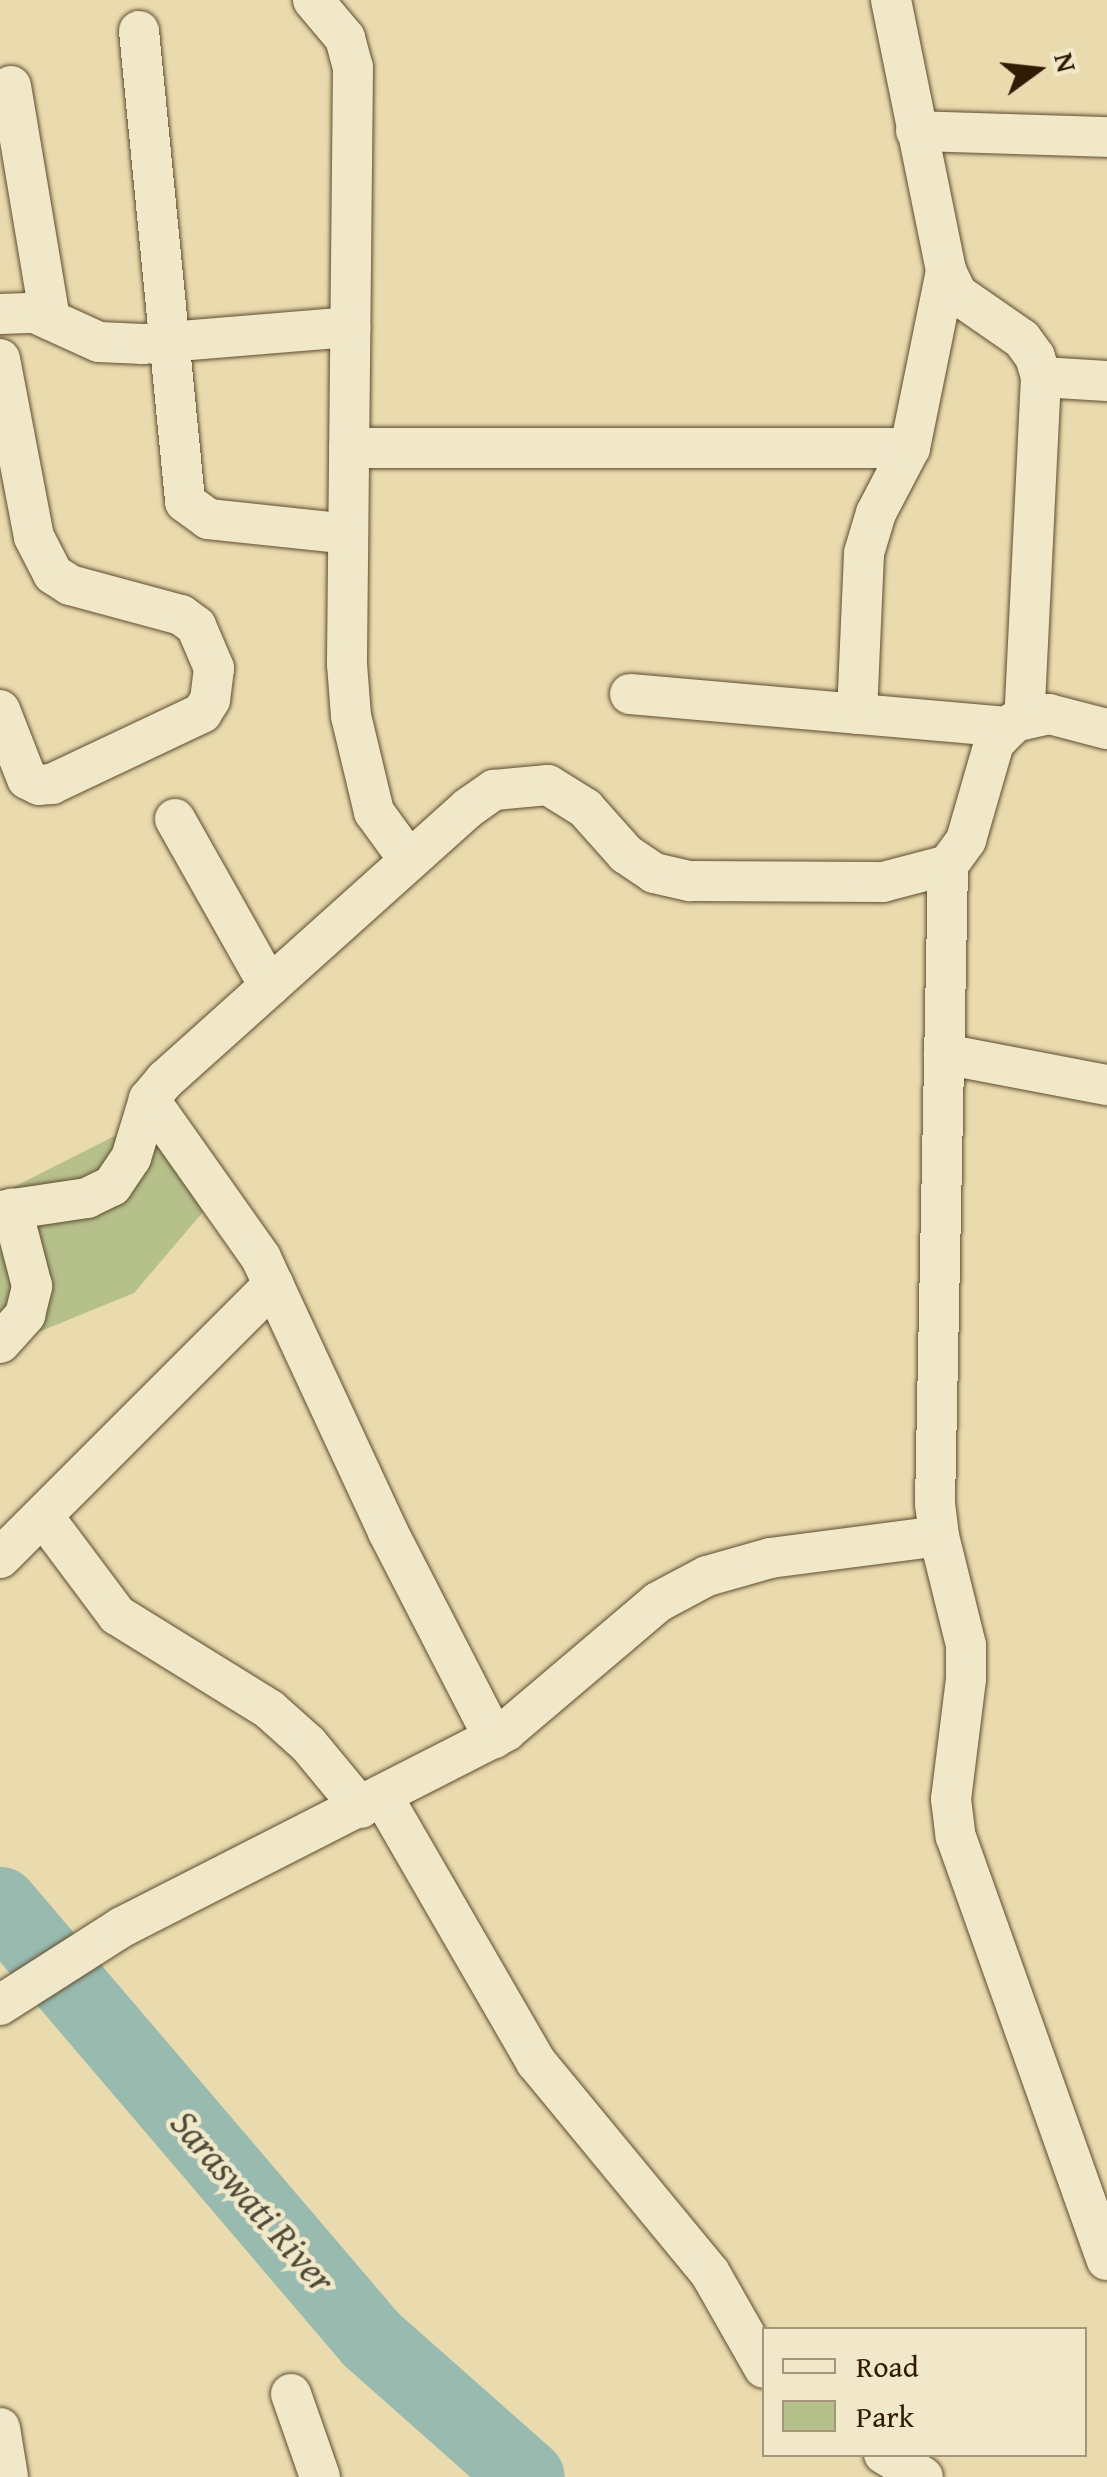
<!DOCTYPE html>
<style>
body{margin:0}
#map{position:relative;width:1107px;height:2477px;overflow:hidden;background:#eadbae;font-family:"Gentium Book Plus",serif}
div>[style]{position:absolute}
.green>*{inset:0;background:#b6c08b}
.river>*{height:75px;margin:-37.5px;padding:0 37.5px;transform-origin:37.5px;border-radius:37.5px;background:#98baaf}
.roads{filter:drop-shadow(0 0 2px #5e4c2f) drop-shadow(0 0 2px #5e4c2f)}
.minor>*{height:40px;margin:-20px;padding:0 20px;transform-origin:20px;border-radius:20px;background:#f1e8ca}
span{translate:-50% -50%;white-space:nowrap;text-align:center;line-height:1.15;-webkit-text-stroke:9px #f1e8ca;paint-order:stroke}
.water-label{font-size:38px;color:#4f4b38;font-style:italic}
.legend{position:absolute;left:762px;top:2327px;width:325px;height:130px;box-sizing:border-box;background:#f1e8ca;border:2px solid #a4967b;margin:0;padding:12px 18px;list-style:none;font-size:30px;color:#301c05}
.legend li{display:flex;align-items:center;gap:20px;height:50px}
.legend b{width:50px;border:2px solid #a4967b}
.north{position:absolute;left:987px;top:20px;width:100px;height:100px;-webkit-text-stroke:8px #f1e8ca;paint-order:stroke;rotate:75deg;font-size:28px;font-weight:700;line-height:40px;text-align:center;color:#301c05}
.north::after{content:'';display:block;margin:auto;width:35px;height:45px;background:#301c05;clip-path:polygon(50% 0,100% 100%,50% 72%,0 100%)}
</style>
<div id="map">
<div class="green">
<div style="clip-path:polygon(146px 1120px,203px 1212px,134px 1293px,41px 1331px,0 1317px,0 1194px)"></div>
</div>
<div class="river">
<div style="left:0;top:1904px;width:572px;rotate:49.54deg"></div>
<div style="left:371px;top:2339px;width:208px;rotate:41.5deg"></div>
</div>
<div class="roads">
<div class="minor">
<div style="left:313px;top:0;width:50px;rotate:49.9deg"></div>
<div style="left:345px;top:38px;width:30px;rotate:75deg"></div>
<div style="left:353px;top:67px;width:597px;rotate:90.58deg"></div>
<div style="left:347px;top:664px;width:52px;rotate:85.6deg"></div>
<div style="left:351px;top:716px;width:99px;rotate:76.5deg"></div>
<div style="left:374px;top:812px;width:59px;rotate:53.9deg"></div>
<div style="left:891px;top:0;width:277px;rotate:78.5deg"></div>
<div style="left:946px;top:271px;width:25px;rotate:64deg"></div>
<div style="left:957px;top:294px;width:79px;rotate:34.7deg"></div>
<div style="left:1022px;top:339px;width:22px;rotate:54deg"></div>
<div style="left:1035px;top:357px;width:21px;rotate:73deg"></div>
<div style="left:1041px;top:377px;width:342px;rotate:92.8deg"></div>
<div style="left:139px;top:31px;width:473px;rotate:84.4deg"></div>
<div style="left:185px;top:502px;width:29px;rotate:36deg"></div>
<div style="left:208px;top:519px;width:141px;rotate:6.1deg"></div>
<div style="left:11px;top:86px;width:237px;rotate:80.5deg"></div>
<div style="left:916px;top:131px;width:191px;rotate:1.8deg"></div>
<div style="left:0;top:314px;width:35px;rotate:-2deg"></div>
<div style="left:35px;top:313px;width:70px;rotate:24.4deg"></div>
<div style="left:99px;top:342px;width:44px;rotate:2.6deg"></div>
<div style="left:143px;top:344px;width:208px;rotate:-4.7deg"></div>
<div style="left:0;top:359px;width:181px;rotate:79.2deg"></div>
<div style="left:34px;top:537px;width:42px;rotate:62.8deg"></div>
<div style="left:53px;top:574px;width:20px;rotate:33deg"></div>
<div style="left:70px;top:585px;width:115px;rotate:15.1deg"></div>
<div style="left:181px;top:615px;width:19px;rotate:36deg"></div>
<div style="left:196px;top:626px;width:46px;rotate:66.8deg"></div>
<div style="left:214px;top:668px;width:32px;rotate:97deg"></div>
<div style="left:210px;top:700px;width:15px;rotate:122deg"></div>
<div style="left:202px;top:713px;width:166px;rotate:154.7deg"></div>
<div style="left:52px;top:784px;width:13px;rotate:176deg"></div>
<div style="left:39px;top:785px;width:13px;rotate:-153deg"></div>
<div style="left:27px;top:779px;width:74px;rotate:-111.4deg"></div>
<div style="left:1041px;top:377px;width:66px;rotate:3.5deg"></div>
<div style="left:349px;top:448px;width:561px"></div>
<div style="left:630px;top:694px;width:381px;rotate:5deg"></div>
<div style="left:857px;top:714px;width:161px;rotate:-87.5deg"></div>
<div style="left:864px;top:553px;width:42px;rotate:-73.3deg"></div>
<div style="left:876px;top:513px;width:73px;rotate:-62.4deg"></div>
<div style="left:910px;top:448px;width:181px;rotate:-78.5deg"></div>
<div style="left:175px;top:819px;width:192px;rotate:60.6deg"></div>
<div style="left:944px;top:1054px;width:166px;rotate:10.8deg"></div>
<div style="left:149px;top:1099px;width:194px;rotate:54.8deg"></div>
<div style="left:261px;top:1258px;width:302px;rotate:65.1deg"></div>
<div style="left:388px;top:1532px;width:232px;rotate:62.8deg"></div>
<div style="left:0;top:1211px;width:88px;rotate:-8.5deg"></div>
<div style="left:87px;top:1198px;width:28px;rotate:-26deg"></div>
<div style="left:112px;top:1186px;width:34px;rotate:-56deg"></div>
<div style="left:131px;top:1158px;width:62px;rotate:-73deg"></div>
<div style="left:149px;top:1099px;width:25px;rotate:-50deg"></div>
<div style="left:165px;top:1080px;width:407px;rotate:-41.9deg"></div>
<div style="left:468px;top:808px;width:32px;rotate:-35deg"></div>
<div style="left:494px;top:790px;width:54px;rotate:-5.3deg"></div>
<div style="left:548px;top:785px;width:44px;rotate:31.9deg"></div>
<div style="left:585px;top:808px;width:62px;rotate:48.3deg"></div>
<div style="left:626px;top:854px;width:34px;rotate:34deg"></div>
<div style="left:654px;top:873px;width:37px;rotate:13deg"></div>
<div style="left:690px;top:881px;width:193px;rotate:0.3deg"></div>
<div style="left:883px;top:882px;width:67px;rotate:-14.7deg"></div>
<div style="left:0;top:1343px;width:38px;rotate:-48deg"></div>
<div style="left:25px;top:1315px;width:30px;rotate:-76deg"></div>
<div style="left:32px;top:1286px;width:80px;rotate:-104.6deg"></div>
<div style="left:43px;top:1516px;width:124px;rotate:53.2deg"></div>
<div style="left:117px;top:1615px;width:180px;rotate:31.8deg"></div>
<div style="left:270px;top:1710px;width:51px;rotate:41.8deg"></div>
<div style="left:308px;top:1744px;width:83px;rotate:50.4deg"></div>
<div style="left:939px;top:1536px;width:112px;rotate:76.1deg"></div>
<div style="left:966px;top:1645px;width:34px;rotate:90deg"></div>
<div style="left:966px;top:1679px;width:121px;rotate:97.1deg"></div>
<div style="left:951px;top:1799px;width:38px;rotate:83deg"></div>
<div style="left:956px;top:1837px;width:449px;rotate:70.4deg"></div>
<div style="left:0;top:1558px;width:387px;rotate:-45deg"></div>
<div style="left:383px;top:1797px;width:306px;rotate:60deg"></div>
<div style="left:536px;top:2062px;width:273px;rotate:50.5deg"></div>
<div style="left:710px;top:2273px;width:109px;rotate:60.4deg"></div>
<div style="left:0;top:2005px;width:145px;rotate:-32.6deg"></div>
<div style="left:122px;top:1927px;width:431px;rotate:-27deg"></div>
<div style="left:506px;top:1731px;width:199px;rotate:-40.3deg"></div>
<div style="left:658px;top:1602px;width:55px;rotate:-28deg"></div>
<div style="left:707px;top:1576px;width:66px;rotate:-15.9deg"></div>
<div style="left:770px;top:1558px;width:170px;rotate:-7.4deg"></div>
<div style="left:939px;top:1536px;width:32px;rotate:-97deg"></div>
<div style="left:935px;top:1504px;width:639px;rotate:-88.83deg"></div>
<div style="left:948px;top:865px;width:31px;rotate:-54deg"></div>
<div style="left:966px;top:840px;width:101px;rotate:-73.9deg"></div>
<div style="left:994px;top:743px;width:29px;rotate:-46deg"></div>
<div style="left:1014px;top:722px;width:36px;rotate:-13deg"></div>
<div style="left:1049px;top:714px;width:60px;rotate:14.5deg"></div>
<div style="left:291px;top:2394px;width:88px;rotate:70.7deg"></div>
<div style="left:0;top:2428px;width:50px;rotate:80.7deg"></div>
<div style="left:884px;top:2454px;width:45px;rotate:30.5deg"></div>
</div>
</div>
<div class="water-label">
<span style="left:253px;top:2201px;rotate:49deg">Saraswati River</span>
</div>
<ul class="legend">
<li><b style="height:12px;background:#f1e8ca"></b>Road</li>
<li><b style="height:28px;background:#b6c08b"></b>Park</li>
</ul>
<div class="north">N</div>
</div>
